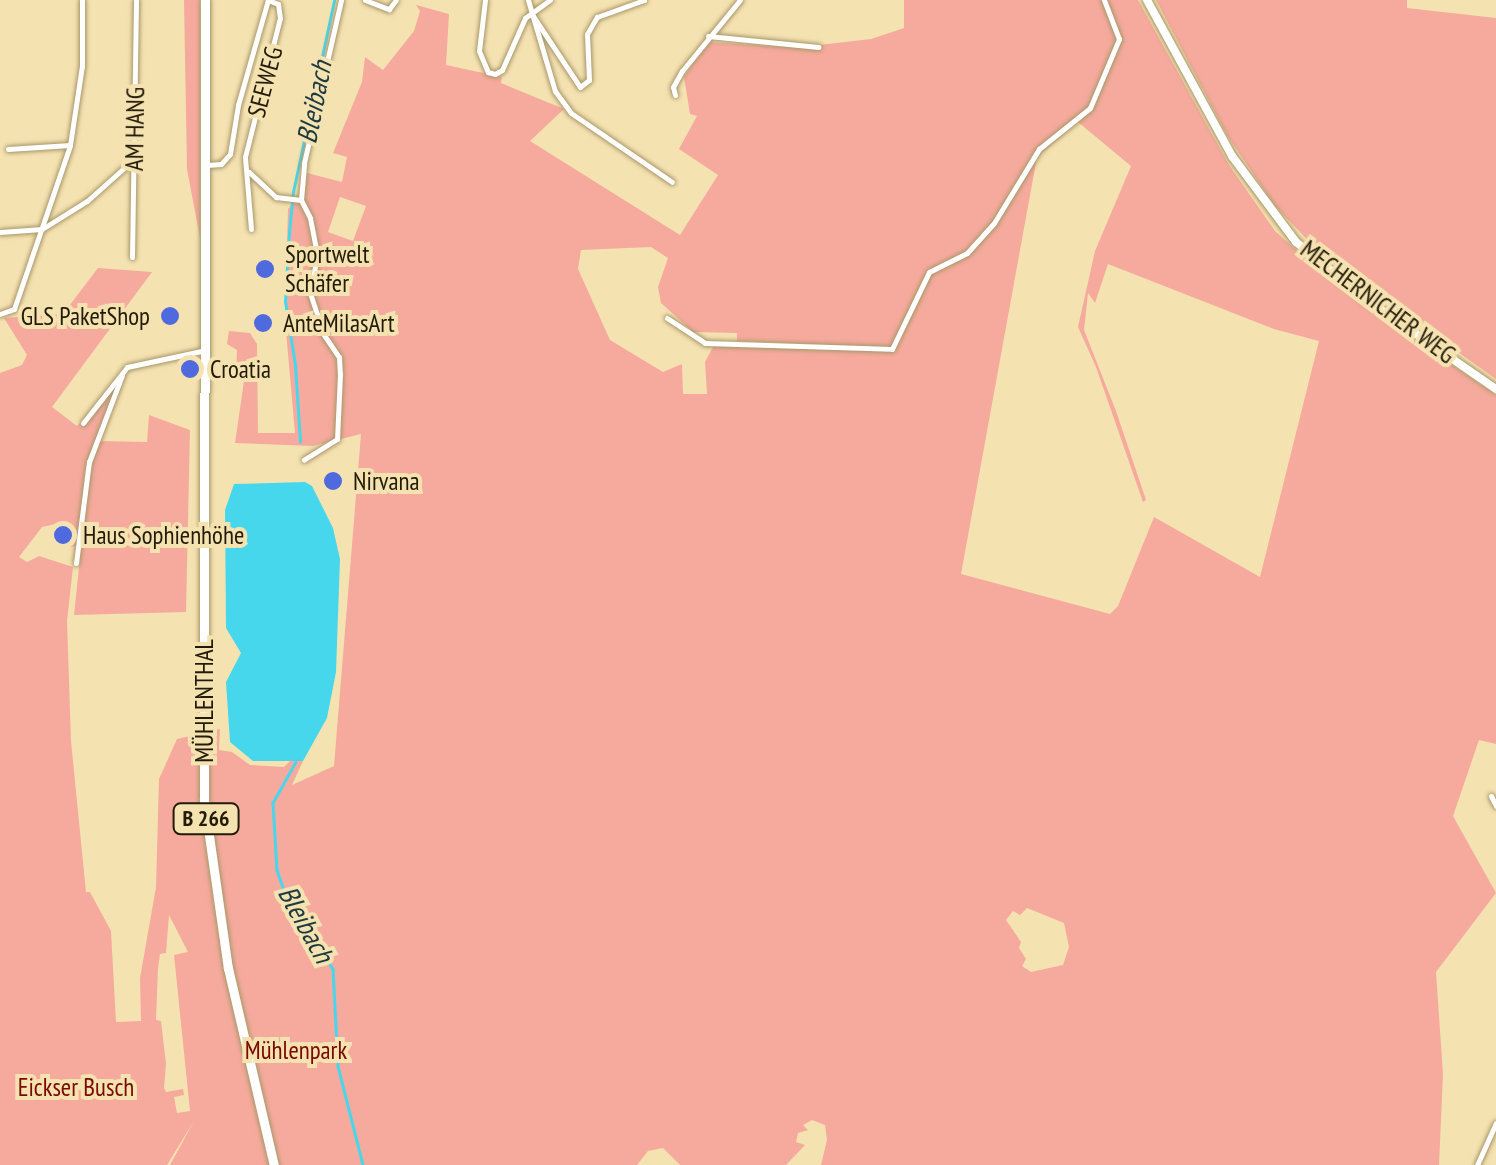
<!DOCTYPE html>
<meta charset="utf-8">
<style>
body{margin:0}
#map{position:relative;width:1496px;height:1165px;overflow:hidden;background:#f5e2b1;font-family:"PT Sans Narrow",sans-serif}
div>[style]{position:absolute}
.green>*{inset:0;background:#f6aa9d}
.water>*{inset:0;background:#47d7ed}
.stream>*{height:2.5px;margin:-1.25px;padding:0 1.25px;transform-origin:1.25px;border-radius:1.25px;background:#47d7ed}
.roads{filter:drop-shadow(0 0 2px #a89769) drop-shadow(0 0 2px #a89769)}
.minor>*{height:5px;margin:-2.5px;padding:0 2.5px;transform-origin:2.5px;border-radius:2.5px;background:#fff}
.tertiary>*{height:8px;margin:-4px;padding:0 4px;transform-origin:4px;border-radius:4px;background:#fff}
.primary>*{height:9px;margin:-4.5px;padding:0 4.5px;transform-origin:4.5px;border-radius:4.5px;background:#fff}
.dots>*{width:28px;height:28px;translate:-50% -50%;box-sizing:border-box;border:5px solid #f5e2b1;border-radius:50%}
span{translate:-50% -50%;white-space:nowrap;text-align:center;line-height:1.15;-webkit-text-stroke:8px #f5e2b1;paint-order:stroke}
.shield-label span{padding:2px 8px;background:#f5e2b1;border:2px solid;border-radius:8px;-webkit-text-stroke-width:0}
.shield-label{font-size:22px;color:#221b08;font-weight:700}
.street-label{font-size:25px;color:#221b08}
.poi-label{font-size:25px;color:#221b08}
.left{translate:0 -50%;text-align:left}
.right{translate:-100% -50%;text-align:right}
.park-label{font-size:25px;color:#7b0801}
.water-label{font-size:28px;color:#1c3a3f;font-style:italic}
</style>
<div id="map">
<div class="green">
<div style="clip-path:polygon(184px 0,200px 0,200px 238px,187px 169px)"></div>
<div style="clip-path:polygon(evenodd,904px 0,1138px 0,1229px 165px,1275px 231px,1340px 289px,1496px 395px,1496px 744px,1479px 740px,1453px 816px,1496px 893px,1436px 972px,1443px 1074px,1439px 1165px,821px 1165px,827px 1140px,825px 1125px,812px 1120px,803px 1125px,808px 1130px,798px 1133px,796px 1142px,805px 1145px,786px 1165px,680px 1165px,663px 1148px,648px 1151px,637px 1165px,170px 1165px,194px 1121px,167px 1165px,0 1165px,0 373px,22px 365px,27px 355px,4px 318px,63px 314px,98px 268px,152px 272px,52px 407px,77px 426px,117px 387px,85px 471px,78px 546px,71px 547px,65px 522px,42px 527px,19px 557px,27px 562px,39px 556px,73px 567px,67px 621px,71px 741px,86px 892px,90px 892px,111px 931px,116px 1022px,141px 1021px,140px 978px,156px 887px,159px 779px,177px 739px,220px 729px,219px 750px,232px 752px,250px 765px,284px 767px,290px 761px,303px 761px,292px 785px,334px 766px,361px 434px,313px 446px,235px 443px,245px 374px,236px 373px,237px 350px,227px 344px,229px 331px,250px 333px,257px 344px,258px 433px,295px 433px,285px 320px,288px 209px,305px 191px,307px 173px,342px 182px,347px 157px,333px 153px,362px 82px,365px 57px,383px 70px,414px 31px,420px 11px,416px 5px,449px 14px,446px 65px,502px 77px,501px 83px,564px 109px,530px 141px,680px 235px,718px 175px,679px 149px,697px 116px,690px 114px,684px 77px,706px 42px,821px 49px,819px 45px,871px 39px,904px 28px,904px 0,1078px 122px,1131px 166px,1095px 251px,1078px 327px,1096px 367px,1143px 502px,1146px 500px,1116px 411px,1084px 330px,1088px 293px,1095px 303px,1108px 264px,1274px 329px,1319px 341px,1260px 577px,1154px 517px,1118px 606px,1110px 614px,961px 574px,1037px 157px,1078px 122px,904px 0,340px 197px,366px 206px,353px 241px,328px 232px,340px 197px,904px 0,651px 247px,668px 258px,658px 287px,661px 303px,693px 332px,737px 333px,737px 341px,890px 347px,888px 352px,714px 345px,705px 362px,707px 394px,683px 394px,682px 364px,663px 372px,610px 340px,578px 269px,581px 250px,651px 247px,904px 0,1027px 908px,1064px 923px,1069px 947px,1063px 965px,1031px 972px,1022px 966px,1026px 959px,1019px 948px,1021px 942px,1006px 920px,1013px 911px,1020px 915px,1027px 908px,904px 0,169px 915px,188px 952px,174px 955px,190px 1111px,177px 1113px,174px 1097px,184px 1095px,183px 1089px,166px 1092px,164px 1088px,166px 1064px,161px 1021px,156px 1020px,158px 969px,160px 954px,166px 953px,169px 915px)"></div>
<div style="clip-path:polygon(1156px 0,1407px 0,1407px 8px,1496px 18px,1496px 379px,1324px 257px,1275px 206px,1227px 135px)"></div>
<div style="clip-path:polygon(149px 415px,190px 430px,186px 612px,74px 615px,90px 464px,99px 441px,147px 442px)"></div>
</div>
<div class="water">
<div style="clip-path:polygon(305px 482px,312px 486px,333px 528px,340px 559px,336px 672px,327px 718px,303px 761px,253px 761px,230px 742px,226px 682px,241px 653px,226px 628px,225px 510px,234px 484px)"></div>
</div>
<div class="stream">
<div style="left:300px;top:442px;width:77px;rotate:-93.7deg"></div>
<div style="left:295px;top:365px;width:64px;rotate:-99deg"></div>
<div style="left:285px;top:302px;width:70px;rotate:-86.7deg"></div>
<div style="left:289px;top:232px;width:40px;rotate:-84.3deg"></div>
<div style="left:293px;top:192px;width:196px;rotate:-77.9deg"></div>
<div style="left:296px;top:762px;width:47px;rotate:119.3deg"></div>
<div style="left:273px;top:803px;width:67px;rotate:86.6deg"></div>
<div style="left:277px;top:870px;width:21px;rotate:71deg"></div>
<div style="left:284px;top:890px;width:93px;rotate:58.2deg"></div>
<div style="left:333px;top:969px;width:97px;rotate:87deg"></div>
<div style="left:338px;top:1066px;width:102px;rotate:75.8deg"></div>
</div>
<div class="roads">
<div class="minor">
<div style="left:365px;top:0;width:26px;rotate:21deg"></div>
<div style="left:389px;top:9px;width:11px;rotate:-52deg"></div>
<div style="left:485px;top:0;width:51px;rotate:96.7deg"></div>
<div style="left:479px;top:51px;width:23px;rotate:67deg"></div>
<div style="left:488px;top:72px;width:7px;rotate:16deg"></div>
<div style="left:495px;top:74px;width:8px;rotate:-30deg"></div>
<div style="left:502px;top:70px;width:57px;rotate:-66.1deg"></div>
<div style="left:525px;top:18px;width:31px;rotate:-36deg"></div>
<div style="left:528px;top:0;width:95px;rotate:73.5deg"></div>
<div style="left:555px;top:91px;width:27px;rotate:54deg"></div>
<div style="left:571px;top:113px;width:122px;rotate:34.3deg"></div>
<div style="left:533px;top:16px;width:85px;rotate:56.5deg"></div>
<div style="left:580px;top:87px;width:11px;rotate:-38deg"></div>
<div style="left:589px;top:80px;width:46px;rotate:-92.5deg"></div>
<div style="left:587px;top:34px;width:20px;rotate:-60deg"></div>
<div style="left:597px;top:17px;width:50px;rotate:-19.9deg"></div>
<div style="left:708px;top:36px;width:111px;rotate:5.7deg"></div>
<div style="left:675px;top:95px;width:8px;rotate:-104deg"></div>
<div style="left:673px;top:87px;width:18px;rotate:-61deg"></div>
<div style="left:682px;top:71px;width:92px;rotate:-50.8deg"></div>
<div style="left:8px;top:149px;width:62px;rotate:-3.7deg"></div>
<div style="left:207px;top:165px;width:14px;rotate:-4deg"></div>
<div style="left:221px;top:164px;width:13px;rotate:-48deg"></div>
<div style="left:230px;top:154px;width:50px;rotate:-80.7deg"></div>
<div style="left:238px;top:105px;width:109px;rotate:-74.1deg"></div>
<div style="left:249px;top:172px;width:37px;rotate:43deg"></div>
<div style="left:276px;top:197px;width:25px;rotate:7deg"></div>
<div style="left:301px;top:200px;width:20px;rotate:63deg"></div>
<div style="left:310px;top:218px;width:38px;rotate:79deg"></div>
<div style="left:317px;top:255px;width:39px;rotate:100deg"></div>
<div style="left:310px;top:293px;width:44px;rotate:71.6deg"></div>
<div style="left:324px;top:335px;width:27px;rotate:56deg"></div>
<div style="left:339px;top:357px;width:17px;rotate:87deg"></div>
<div style="left:340px;top:374px;width:65px;rotate:92.6deg"></div>
<div style="left:337px;top:439px;width:39px;rotate:148deg"></div>
<div style="left:301px;top:200px;width:37px;rotate:-85deg"></div>
<div style="left:304px;top:163px;width:167px;rotate:-77.2deg"></div>
<div style="left:251px;top:229px;width:72px;rotate:-94.8deg"></div>
<div style="left:245px;top:157px;width:143px;rotate:-75.9deg"></div>
<div style="left:280px;top:18px;width:14px;rotate:-98deg"></div>
<div style="left:278px;top:4px;width:11px;rotate:-158deg"></div>
<div style="left:0;top:232px;width:42px;rotate:-4.1deg"></div>
<div style="left:42px;top:229px;width:53px;rotate:-31.9deg"></div>
<div style="left:87px;top:201px;width:63px;rotate:-41.8deg"></div>
<div style="left:132px;top:257px;width:257px;rotate:-89.1deg"></div>
<div style="left:0;top:314px;width:15px;rotate:-20deg"></div>
<div style="left:14px;top:309px;width:173px;rotate:-71.1deg"></div>
<div style="left:70px;top:145px;width:80px;rotate:-81.4deg"></div>
<div style="left:82px;top:66px;width:66px;rotate:-90deg"></div>
<div style="left:667px;top:318px;width:45px;rotate:33.3deg"></div>
<div style="left:705px;top:343px;width:187px;rotate:1.8deg"></div>
<div style="left:892px;top:349px;width:85px;rotate:-64.3deg"></div>
<div style="left:929px;top:272px;width:42px;rotate:-26.6deg"></div>
<div style="left:967px;top:253px;width:40px;rotate:-48deg"></div>
<div style="left:994px;top:223px;width:87px;rotate:-58.7deg"></div>
<div style="left:1039px;top:149px;width:65px;rotate:-38.8deg"></div>
<div style="left:1090px;top:108px;width:75px;rotate:-67.2deg"></div>
<div style="left:1119px;top:39px;width:42px;rotate:-111deg"></div>
<div style="left:83px;top:423px;width:71px;rotate:-51.8deg"></div>
<div style="left:127px;top:367px;width:81px;rotate:-12.1deg"></div>
<div style="left:76px;top:563px;width:102px;rotate:-82.7deg"></div>
<div style="left:89px;top:462px;width:93px;rotate:-69.2deg"></div>
<div style="left:1491px;top:796px;width:11px;rotate:63deg"></div>
<div style="left:1477px;top:1165px;width:46px;rotate:-65.7deg"></div>
</div>
<div class="tertiary">
<div style="left:1147px;top:0;width:178px;rotate:61.4deg"></div>
<div style="left:1232px;top:156px;width:107px;rotate:53.3deg"></div>
<div style="left:1296px;top:242px;width:92px;rotate:39.2deg"></div>
<div style="left:1367px;top:300px;width:157px;rotate:34.6deg"></div>
</div>
<div class="primary">
<div style="left:205px;top:0;width:800px;rotate:90.07deg"></div>
<div style="left:204px;top:800px;width:170px;rotate:81.9deg"></div>
<div style="left:228px;top:968px;width:202px;rotate:76.9deg"></div>
</div>
</div>
<div class="dots">
<div style="left:265px;top:269px;background:#4f69de"></div>
<div style="left:170px;top:316px;background:#4f69de"></div>
<div style="left:263px;top:323px;background:#4f69de"></div>
<div style="left:190px;top:369px;background:#4f69de"></div>
<div style="left:333px;top:481px;background:#4f69de"></div>
<div style="left:63px;top:535px;background:#4f69de"></div>
</div>
<div class="shield-label">
<span style="left:206px;top:819px">B 266</span>
</div>
<div class="street-label">
<span style="left:265px;top:82px;rotate:-75deg">SEEWEG</span>
<span style="left:135px;top:129px;rotate:-89deg">AM HANG</span>
<span style="left:1378px;top:302px;rotate:37deg">MECHERNICHER WEG</span>
<span style="left:204px;top:701px;rotate:-90deg">MÜHLENTHAL</span>
</div>
<div class="poi-label">
<span class="left" style="left:285px;top:269px">Sportwelt<br>Schäfer</span>
<span class="right" style="left:150px;top:316px">GLS PaketShop</span>
<span class="left" style="left:283px;top:323px">AnteMilasArt</span>
<span class="left" style="left:210px;top:369px">Croatia</span>
<span class="left" style="left:353px;top:481px">Nirvana</span>
<span class="left" style="left:83px;top:535px">Haus Sophienhöhe</span>
</div>
<div class="park-label">
<span style="left:296px;top:1050px">Mühlenpark</span>
<span style="left:76px;top:1087px">Eickser Busch</span>
</div>
<div class="water-label">
<span style="left:314px;top:102px;rotate:-79deg">Bleibach</span>
<span style="left:306px;top:924px;rotate:61deg">Bleibach</span>
</div>
</div>
